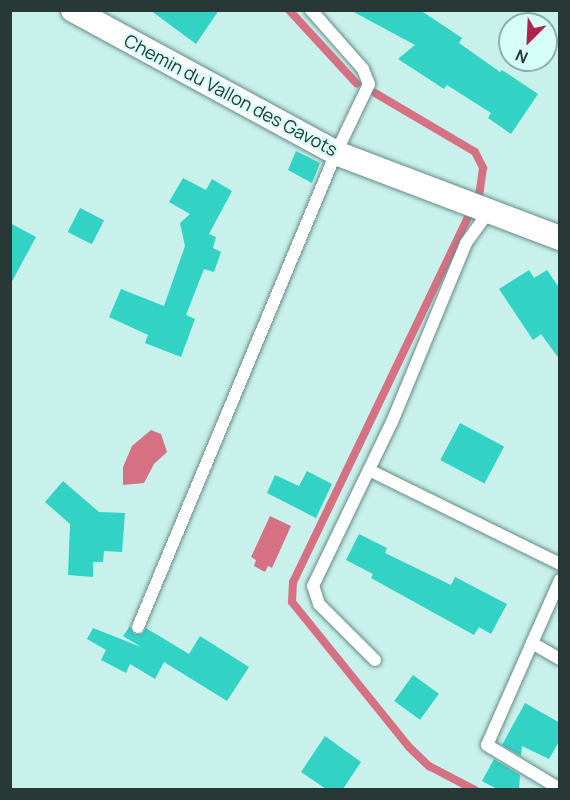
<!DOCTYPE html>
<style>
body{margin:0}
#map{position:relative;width:570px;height:800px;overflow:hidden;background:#c9f1ec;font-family:Manrope,sans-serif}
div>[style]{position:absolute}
.water>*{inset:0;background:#d67184}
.stream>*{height:8px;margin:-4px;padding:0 4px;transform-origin:4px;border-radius:4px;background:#d67184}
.building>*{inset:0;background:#32d3c5;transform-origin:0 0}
.roads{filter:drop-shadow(0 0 2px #668b86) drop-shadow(0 0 2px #668b86)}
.service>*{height:12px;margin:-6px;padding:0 6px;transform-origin:6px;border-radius:6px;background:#fff}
.minor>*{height:24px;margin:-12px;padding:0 12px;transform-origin:12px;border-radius:12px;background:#fff}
span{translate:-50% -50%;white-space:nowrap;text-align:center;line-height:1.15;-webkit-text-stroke:4.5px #d6fff9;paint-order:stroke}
.street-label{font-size:18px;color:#283836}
.frame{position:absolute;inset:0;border:12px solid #283836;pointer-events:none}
.north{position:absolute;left:498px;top:12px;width:60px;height:60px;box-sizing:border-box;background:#d6fff9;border:2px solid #90afab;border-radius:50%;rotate:204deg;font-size:16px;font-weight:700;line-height:24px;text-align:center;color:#283836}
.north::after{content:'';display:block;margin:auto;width:21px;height:27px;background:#b3224f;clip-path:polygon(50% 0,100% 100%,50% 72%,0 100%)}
</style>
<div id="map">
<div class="water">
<div style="clip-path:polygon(151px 430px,161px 434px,167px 452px,154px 464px,144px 483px,123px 485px,123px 467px,132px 446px)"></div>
<div style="clip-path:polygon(270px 516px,291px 526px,272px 568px,268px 566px,265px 572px,254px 566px,256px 560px,251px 557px)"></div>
</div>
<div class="stream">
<div style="left:289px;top:10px;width:100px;rotate:47.4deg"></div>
<div style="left:375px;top:93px;width:116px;rotate:30.5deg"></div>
<div style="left:475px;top:152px;width:18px;rotate:63deg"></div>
<div style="left:483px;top:168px;width:28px;rotate:98deg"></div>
<div style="left:470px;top:213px;width:409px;rotate:115.6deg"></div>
<div style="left:293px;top:582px;width:20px;rotate:93deg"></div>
<div style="left:292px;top:602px;width:186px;rotate:51.1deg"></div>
<div style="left:409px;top:747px;width:28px;rotate:44deg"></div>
<div style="left:429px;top:766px;width:52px;rotate:27.6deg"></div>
</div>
<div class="building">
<div style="clip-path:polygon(150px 10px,219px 10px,196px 44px)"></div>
<div style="clip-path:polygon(350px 10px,420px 10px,462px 38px,459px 43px,500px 72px,502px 70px,538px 94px,511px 134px,488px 118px,491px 113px,447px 85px,444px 89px,398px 59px,415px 45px)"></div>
<div style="clip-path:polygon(296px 151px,320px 163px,312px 183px,288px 170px)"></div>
<div style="clip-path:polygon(183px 178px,206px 190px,212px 179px,232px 191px,209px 234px,216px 237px,213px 248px,221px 252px,214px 272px,204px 269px,186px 315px,195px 319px,181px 357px,145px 343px,148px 335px,109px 317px,121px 289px,164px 306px,185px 246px,180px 223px,190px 214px,169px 202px)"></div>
<div style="left:80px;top:208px;width:27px;height:27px;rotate:27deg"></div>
<div style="clip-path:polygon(10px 223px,36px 237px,10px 285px)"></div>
<div style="clip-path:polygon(529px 270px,534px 278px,547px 270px,560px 289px,560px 360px,541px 334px,533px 340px,499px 289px)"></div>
<div style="left:460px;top:423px;width:50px;height:42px;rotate:28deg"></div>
<div style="clip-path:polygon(307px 471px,332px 484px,316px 518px,267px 493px,275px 475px,299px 486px)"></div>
<div style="clip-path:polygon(63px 481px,99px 512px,125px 513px,122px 552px,104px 551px,103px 562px,93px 562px,93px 577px,68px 575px,70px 524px,45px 502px)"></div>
<div style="clip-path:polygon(359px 534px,387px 548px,385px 553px,451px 585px,455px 577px,507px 604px,491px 634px,479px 627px,474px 635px,371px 578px,373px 574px,346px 560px)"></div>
<div style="clip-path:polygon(130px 626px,134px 634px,142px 634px,146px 628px,189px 654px,200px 636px,249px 667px,227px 701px,164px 662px,155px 679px,130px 664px,126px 673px,101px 660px,106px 650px,87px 639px,93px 628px,141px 647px,123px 636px)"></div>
<div style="left:413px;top:675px;width:32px;height:32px;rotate:36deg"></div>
<div style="clip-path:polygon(525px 703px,560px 723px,560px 740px,549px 759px,522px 746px,521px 756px,502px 745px)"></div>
<div style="clip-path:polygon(325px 736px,361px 762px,343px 789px,326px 789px,301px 772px)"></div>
<div style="clip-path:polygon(494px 759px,520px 775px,519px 789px,497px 789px,482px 781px)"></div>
</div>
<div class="roads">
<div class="service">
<div style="left:369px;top:470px;width:213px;rotate:26.2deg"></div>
<div style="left:560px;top:580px;width:69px;rotate:114deg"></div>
<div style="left:532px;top:643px;width:32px;rotate:30deg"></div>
<div style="left:138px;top:627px;width:514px;rotate:-67.33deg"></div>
<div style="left:336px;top:153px;width:76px;rotate:-64.4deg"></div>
<div style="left:369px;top:84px;width:16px;rotate:-112deg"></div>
<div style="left:363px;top:69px;width:79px;rotate:-131.4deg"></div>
<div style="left:532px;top:643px;width:111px;rotate:113.8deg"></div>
<div style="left:487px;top:745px;width:85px;rotate:31.1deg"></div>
<div style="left:375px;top:660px;width:79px;rotate:-135deg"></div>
<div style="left:319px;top:604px;width:19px;rotate:-108deg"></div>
<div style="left:313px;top:586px;width:182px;rotate:-64.3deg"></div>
<div style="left:392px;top:422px;width:194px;rotate:-67.5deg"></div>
<div style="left:466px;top:243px;width:41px;rotate:-54deg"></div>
</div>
<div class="minor">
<div style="left:73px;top:10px;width:299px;rotate:28.5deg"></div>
<div style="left:336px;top:153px;width:240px;rotate:20.8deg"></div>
</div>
</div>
<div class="street-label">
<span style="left:231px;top:95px;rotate:28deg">Chemin du Vallon des Gavots</span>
</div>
<div class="frame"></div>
<div class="north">N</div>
</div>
